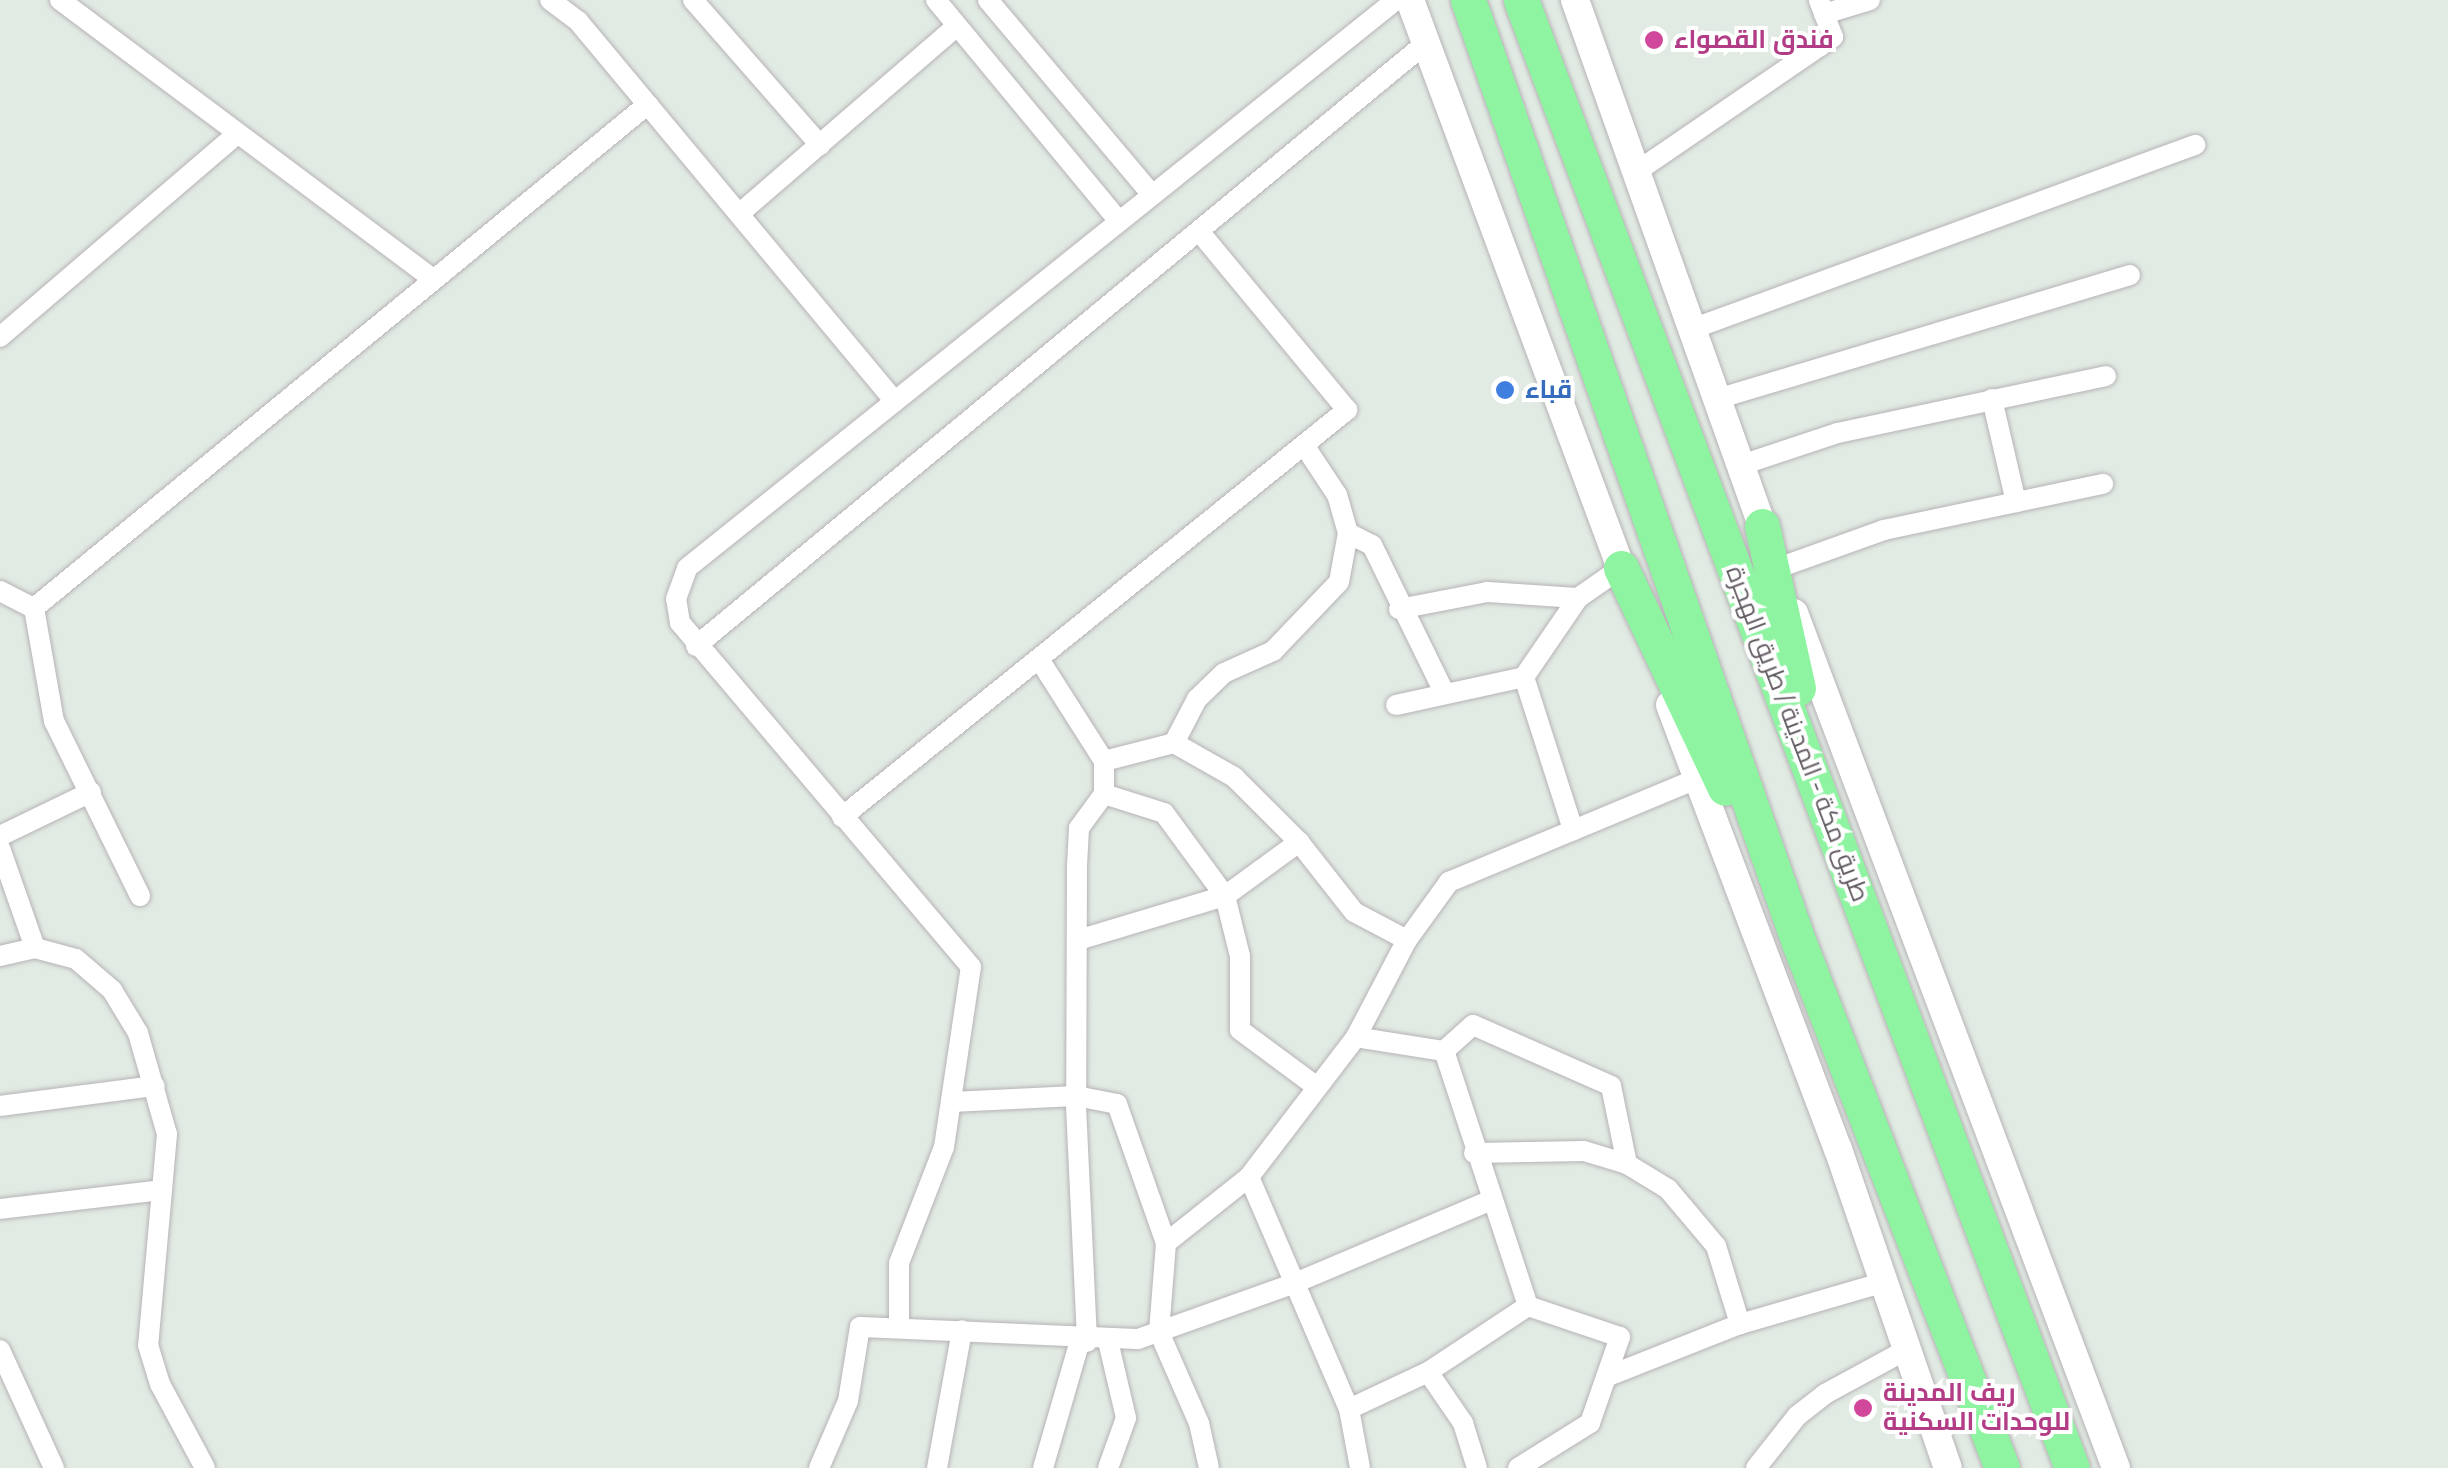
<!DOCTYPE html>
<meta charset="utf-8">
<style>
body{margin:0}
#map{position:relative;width:2448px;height:1468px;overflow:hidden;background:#e1ebe3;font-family:"Nunito Sans",Cairo,sans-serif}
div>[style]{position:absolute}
.roads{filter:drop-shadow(0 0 2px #b8b2b7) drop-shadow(0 0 2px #b8b2b7)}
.minor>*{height:20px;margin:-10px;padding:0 10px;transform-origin:10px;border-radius:10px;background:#fff}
.secondary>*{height:28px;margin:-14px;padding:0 14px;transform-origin:14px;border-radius:14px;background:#fff}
.motorway>*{height:35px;margin:-17.5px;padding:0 17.5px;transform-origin:17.5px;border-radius:17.5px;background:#8ff4a2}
.dots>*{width:28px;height:28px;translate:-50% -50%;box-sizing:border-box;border:5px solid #fff;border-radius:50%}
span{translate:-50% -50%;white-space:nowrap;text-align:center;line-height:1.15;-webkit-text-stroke:8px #fff;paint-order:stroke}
.hotel-label{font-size:25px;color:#b23c85;font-weight:700}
.left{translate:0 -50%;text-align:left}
.shop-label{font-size:25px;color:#366cbe;font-weight:700}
.street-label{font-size:25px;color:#615961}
</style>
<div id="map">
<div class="roads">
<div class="minor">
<div style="left:60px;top:0;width:467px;rotate:36.8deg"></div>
<div style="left:550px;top:0;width:35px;rotate:37deg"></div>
<div style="left:578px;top:21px;width:495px;rotate:50.2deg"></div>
<div style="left:693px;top:0;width:193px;rotate:48.8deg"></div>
<div style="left:936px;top:0;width:287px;rotate:50.4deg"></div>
<div style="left:988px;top:0;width:255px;rotate:49.9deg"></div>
<div style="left:1824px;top:14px;width:48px;rotate:-16.9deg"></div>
<div style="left:1636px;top:172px;width:239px;rotate:-34.4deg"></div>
<div style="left:1833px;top:37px;width:40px;rotate:-111deg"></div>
<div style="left:739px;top:214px;width:288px;rotate:-40.8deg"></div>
<div style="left:1692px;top:329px;width:536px;rotate:-20.09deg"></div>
<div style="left:0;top:337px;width:313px;rotate:-40.6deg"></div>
<div style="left:1717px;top:399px;width:431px;rotate:-16.7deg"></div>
<div style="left:1992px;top:399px;width:106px;rotate:76.9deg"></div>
<div style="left:1741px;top:465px;width:102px;rotate:-18.3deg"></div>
<div style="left:1838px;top:433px;width:274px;rotate:-12deg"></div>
<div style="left:1348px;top:533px;width:27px;rotate:27deg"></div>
<div style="left:1372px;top:545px;width:166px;rotate:63.9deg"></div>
<div style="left:1778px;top:568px;width:113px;rotate:-19.7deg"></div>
<div style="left:1884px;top:530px;width:224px;rotate:-11.9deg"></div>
<div style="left:0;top:591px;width:38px;rotate:27deg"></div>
<div style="left:34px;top:608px;width:115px;rotate:80deg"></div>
<div style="left:54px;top:721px;width:195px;rotate:63.8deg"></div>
<div style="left:34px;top:608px;width:794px;rotate:-39.38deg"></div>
<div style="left:1399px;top:609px;width:90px;rotate:-10.9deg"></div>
<div style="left:1487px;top:592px;width:91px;rotate:3.8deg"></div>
<div style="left:696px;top:646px;width:947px;rotate:-39.56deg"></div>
<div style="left:1039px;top:659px;width:121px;rotate:57.5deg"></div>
<div style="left:1104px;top:761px;width:33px;rotate:90deg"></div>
<div style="left:1104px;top:794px;width:42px;rotate:126.3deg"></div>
<div style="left:1079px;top:828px;width:36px;rotate:93deg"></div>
<div style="left:1077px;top:864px;width:242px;rotate:90.2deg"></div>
<div style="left:1076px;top:1106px;width:236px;rotate:87.3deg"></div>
<div style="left:1524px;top:677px;width:161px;rotate:72.2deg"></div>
<div style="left:1396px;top:705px;width:131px;rotate:-12.3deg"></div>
<div style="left:1524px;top:677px;width:96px;rotate:-55.6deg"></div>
<div style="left:1578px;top:598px;width:52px;rotate:-34.9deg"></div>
<div style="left:1174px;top:743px;width:50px;rotate:-62.4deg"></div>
<div style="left:1197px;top:699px;width:37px;rotate:-44deg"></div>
<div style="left:1224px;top:673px;width:54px;rotate:-24.2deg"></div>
<div style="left:1273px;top:651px;width:95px;rotate:-46.3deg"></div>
<div style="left:1339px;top:582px;width:50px;rotate:-79.6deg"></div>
<div style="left:1348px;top:533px;width:40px;rotate:-106deg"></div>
<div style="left:1337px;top:495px;width:60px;rotate:-123.4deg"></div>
<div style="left:1104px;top:761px;width:72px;rotate:-14.4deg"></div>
<div style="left:1174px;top:743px;width:69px;rotate:29.5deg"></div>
<div style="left:1234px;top:777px;width:92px;rotate:45deg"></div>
<div style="left:1299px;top:842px;width:89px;rotate:51.8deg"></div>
<div style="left:1354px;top:912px;width:60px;rotate:27.8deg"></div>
<div style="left:1104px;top:794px;width:63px;rotate:17.6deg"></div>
<div style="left:1164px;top:813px;width:103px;rotate:53.7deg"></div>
<div style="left:1225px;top:896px;width:62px;rotate:76deg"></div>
<div style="left:1240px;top:956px;width:74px;rotate:90deg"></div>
<div style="left:1240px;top:1030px;width:96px;rotate:36.5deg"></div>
<div style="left:842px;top:817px;width:649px;rotate:-38.87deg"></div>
<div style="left:1347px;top:410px;width:232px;rotate:-129.6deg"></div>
<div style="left:0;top:836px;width:101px;rotate:-25.8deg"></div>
<div style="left:0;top:848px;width:106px;rotate:70.7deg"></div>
<div style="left:1078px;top:940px;width:153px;rotate:-16.7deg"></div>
<div style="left:1225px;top:896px;width:92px;rotate:-36.1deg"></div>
<div style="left:0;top:956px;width:36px;rotate:-13deg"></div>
<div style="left:35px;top:948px;width:42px;rotate:15deg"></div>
<div style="left:76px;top:959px;width:48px;rotate:40.7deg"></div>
<div style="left:112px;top:990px;width:50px;rotate:58.8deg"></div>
<div style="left:138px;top:1033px;width:105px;rotate:74deg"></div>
<div style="left:167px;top:1134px;width:212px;rotate:95.1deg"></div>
<div style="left:148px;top:1345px;width:41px;rotate:72.9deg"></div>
<div style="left:160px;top:1384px;width:95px;rotate:61.8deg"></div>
<div style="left:1444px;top:1051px;width:39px;rotate:-42deg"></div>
<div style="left:1473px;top:1025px;width:151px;rotate:23.8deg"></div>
<div style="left:1611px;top:1086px;width:80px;rotate:78.4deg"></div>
<div style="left:951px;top:1102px;width:125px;rotate:-2.7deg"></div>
<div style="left:1076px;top:1096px;width:42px;rotate:11deg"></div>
<div style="left:1117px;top:1104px;width:147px;rotate:70.6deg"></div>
<div style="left:1166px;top:1243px;width:89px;rotate:94.5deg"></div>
<div style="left:1159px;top:1332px;width:99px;rotate:66.3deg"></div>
<div style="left:1199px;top:1423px;width:46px;rotate:77.5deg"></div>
<div style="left:0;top:1106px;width:156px;rotate:-7.4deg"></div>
<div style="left:1474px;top:1153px;width:110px;rotate:-1deg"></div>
<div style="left:1584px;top:1151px;width:45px;rotate:16.8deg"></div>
<div style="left:1627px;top:1164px;width:48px;rotate:31.4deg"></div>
<div style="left:1668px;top:1189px;width:75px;rotate:49.9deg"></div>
<div style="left:1716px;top:1246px;width:82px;rotate:72.9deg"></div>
<div style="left:1249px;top:1177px;width:253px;rotate:66.7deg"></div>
<div style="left:1349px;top:1409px;width:60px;rotate:79.4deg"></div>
<div style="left:0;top:1209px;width:163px;rotate:-6.7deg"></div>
<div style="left:1166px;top:1243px;width:106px;rotate:-38.5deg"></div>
<div style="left:1249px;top:1177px;width:176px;rotate:-52.6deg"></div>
<div style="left:1356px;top:1037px;width:110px;rotate:-62.3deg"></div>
<div style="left:1407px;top:940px;width:72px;rotate:-54.1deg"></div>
<div style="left:1449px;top:882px;width:269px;rotate:-22.6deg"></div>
<div style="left:899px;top:1325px;width:62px;rotate:-90deg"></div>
<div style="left:899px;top:1263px;width:124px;rotate:-68.8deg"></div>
<div style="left:944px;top:1147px;width:182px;rotate:-81.5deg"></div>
<div style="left:971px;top:967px;width:451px;rotate:-130.2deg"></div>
<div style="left:680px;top:623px;width:24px;rotate:-99deg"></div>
<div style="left:676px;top:599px;width:33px;rotate:-70deg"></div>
<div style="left:687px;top:568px;width:908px;rotate:-38.7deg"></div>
<div style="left:1108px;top:1341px;width:79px;rotate:76.8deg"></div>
<div style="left:1126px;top:1418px;width:53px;rotate:109.8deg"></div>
<div style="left:0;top:1350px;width:130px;rotate:65.4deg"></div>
<div style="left:1428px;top:1372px;width:62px;rotate:55.5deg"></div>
<div style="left:1463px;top:1423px;width:47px;rotate:72.7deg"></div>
<div style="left:1606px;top:1377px;width:144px;rotate:-21.6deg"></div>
<div style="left:1740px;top:1324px;width:151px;rotate:-16.2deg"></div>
<div style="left:1349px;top:1409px;width:87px;rotate:-25.1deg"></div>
<div style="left:1428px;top:1372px;width:120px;rotate:-33.4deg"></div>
<div style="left:1528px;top:1306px;width:268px;rotate:-108.2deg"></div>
<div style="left:1444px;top:1051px;width:89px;rotate:-171deg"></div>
<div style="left:819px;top:1468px;width:73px;rotate:-66.6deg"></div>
<div style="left:848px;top:1401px;width:75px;rotate:-80.8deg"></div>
<div style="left:860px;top:1327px;width:278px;rotate:2.5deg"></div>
<div style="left:1138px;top:1339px;width:167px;rotate:-19.6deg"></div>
<div style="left:1295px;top:1283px;width:211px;rotate:-22.9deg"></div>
<div style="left:937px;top:1468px;width:140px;rotate:-79.7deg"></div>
<div style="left:1043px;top:1468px;width:132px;rotate:-73.8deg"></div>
<div style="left:1518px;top:1468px;width:85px;rotate:-32deg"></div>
<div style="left:1590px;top:1423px;width:91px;rotate:-70.8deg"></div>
<div style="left:1620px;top:1337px;width:97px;rotate:-161.4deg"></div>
<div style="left:1756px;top:1468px;width:66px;rotate:-51.7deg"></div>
<div style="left:1797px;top:1416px;width:36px;rotate:-38deg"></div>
<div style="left:1825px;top:1394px;width:94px;rotate:-28.5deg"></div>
</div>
<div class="secondary">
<div style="left:1410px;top:0;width:623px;rotate:69.62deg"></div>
<div style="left:1575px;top:0;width:578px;rotate:70.41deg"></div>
<div style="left:1794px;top:613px;width:914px;rotate:69.36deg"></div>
<div style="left:1670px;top:705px;width:475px;rotate:69.3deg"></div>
<div style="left:1838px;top:1149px;width:337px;rotate:71deg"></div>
</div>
<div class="motorway">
<div style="left:1468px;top:0;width:999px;rotate:70.66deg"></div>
<div style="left:1799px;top:943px;width:563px;rotate:68.86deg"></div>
<div style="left:1521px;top:0;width:1568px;rotate:69.43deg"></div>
<div style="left:1762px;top:526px;width:166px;rotate:77.5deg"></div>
<div style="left:1621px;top:568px;width:243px;rotate:64.7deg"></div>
</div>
</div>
<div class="dots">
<div style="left:1654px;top:40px;background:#d1479c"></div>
<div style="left:1505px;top:390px;background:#3f7fe0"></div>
<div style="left:1863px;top:1408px;background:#d1479c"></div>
</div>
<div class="hotel-label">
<span class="left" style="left:1674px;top:40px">فندق القصواء</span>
<span class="left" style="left:1883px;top:1408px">ريف المدينة<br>للوحدات السكنية</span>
</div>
<div class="shop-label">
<span class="left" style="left:1525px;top:390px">قباء</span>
</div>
<div class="street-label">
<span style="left:1797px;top:734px;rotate:69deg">طريق مكة - المدينة / طريق الهجرة</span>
</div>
</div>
